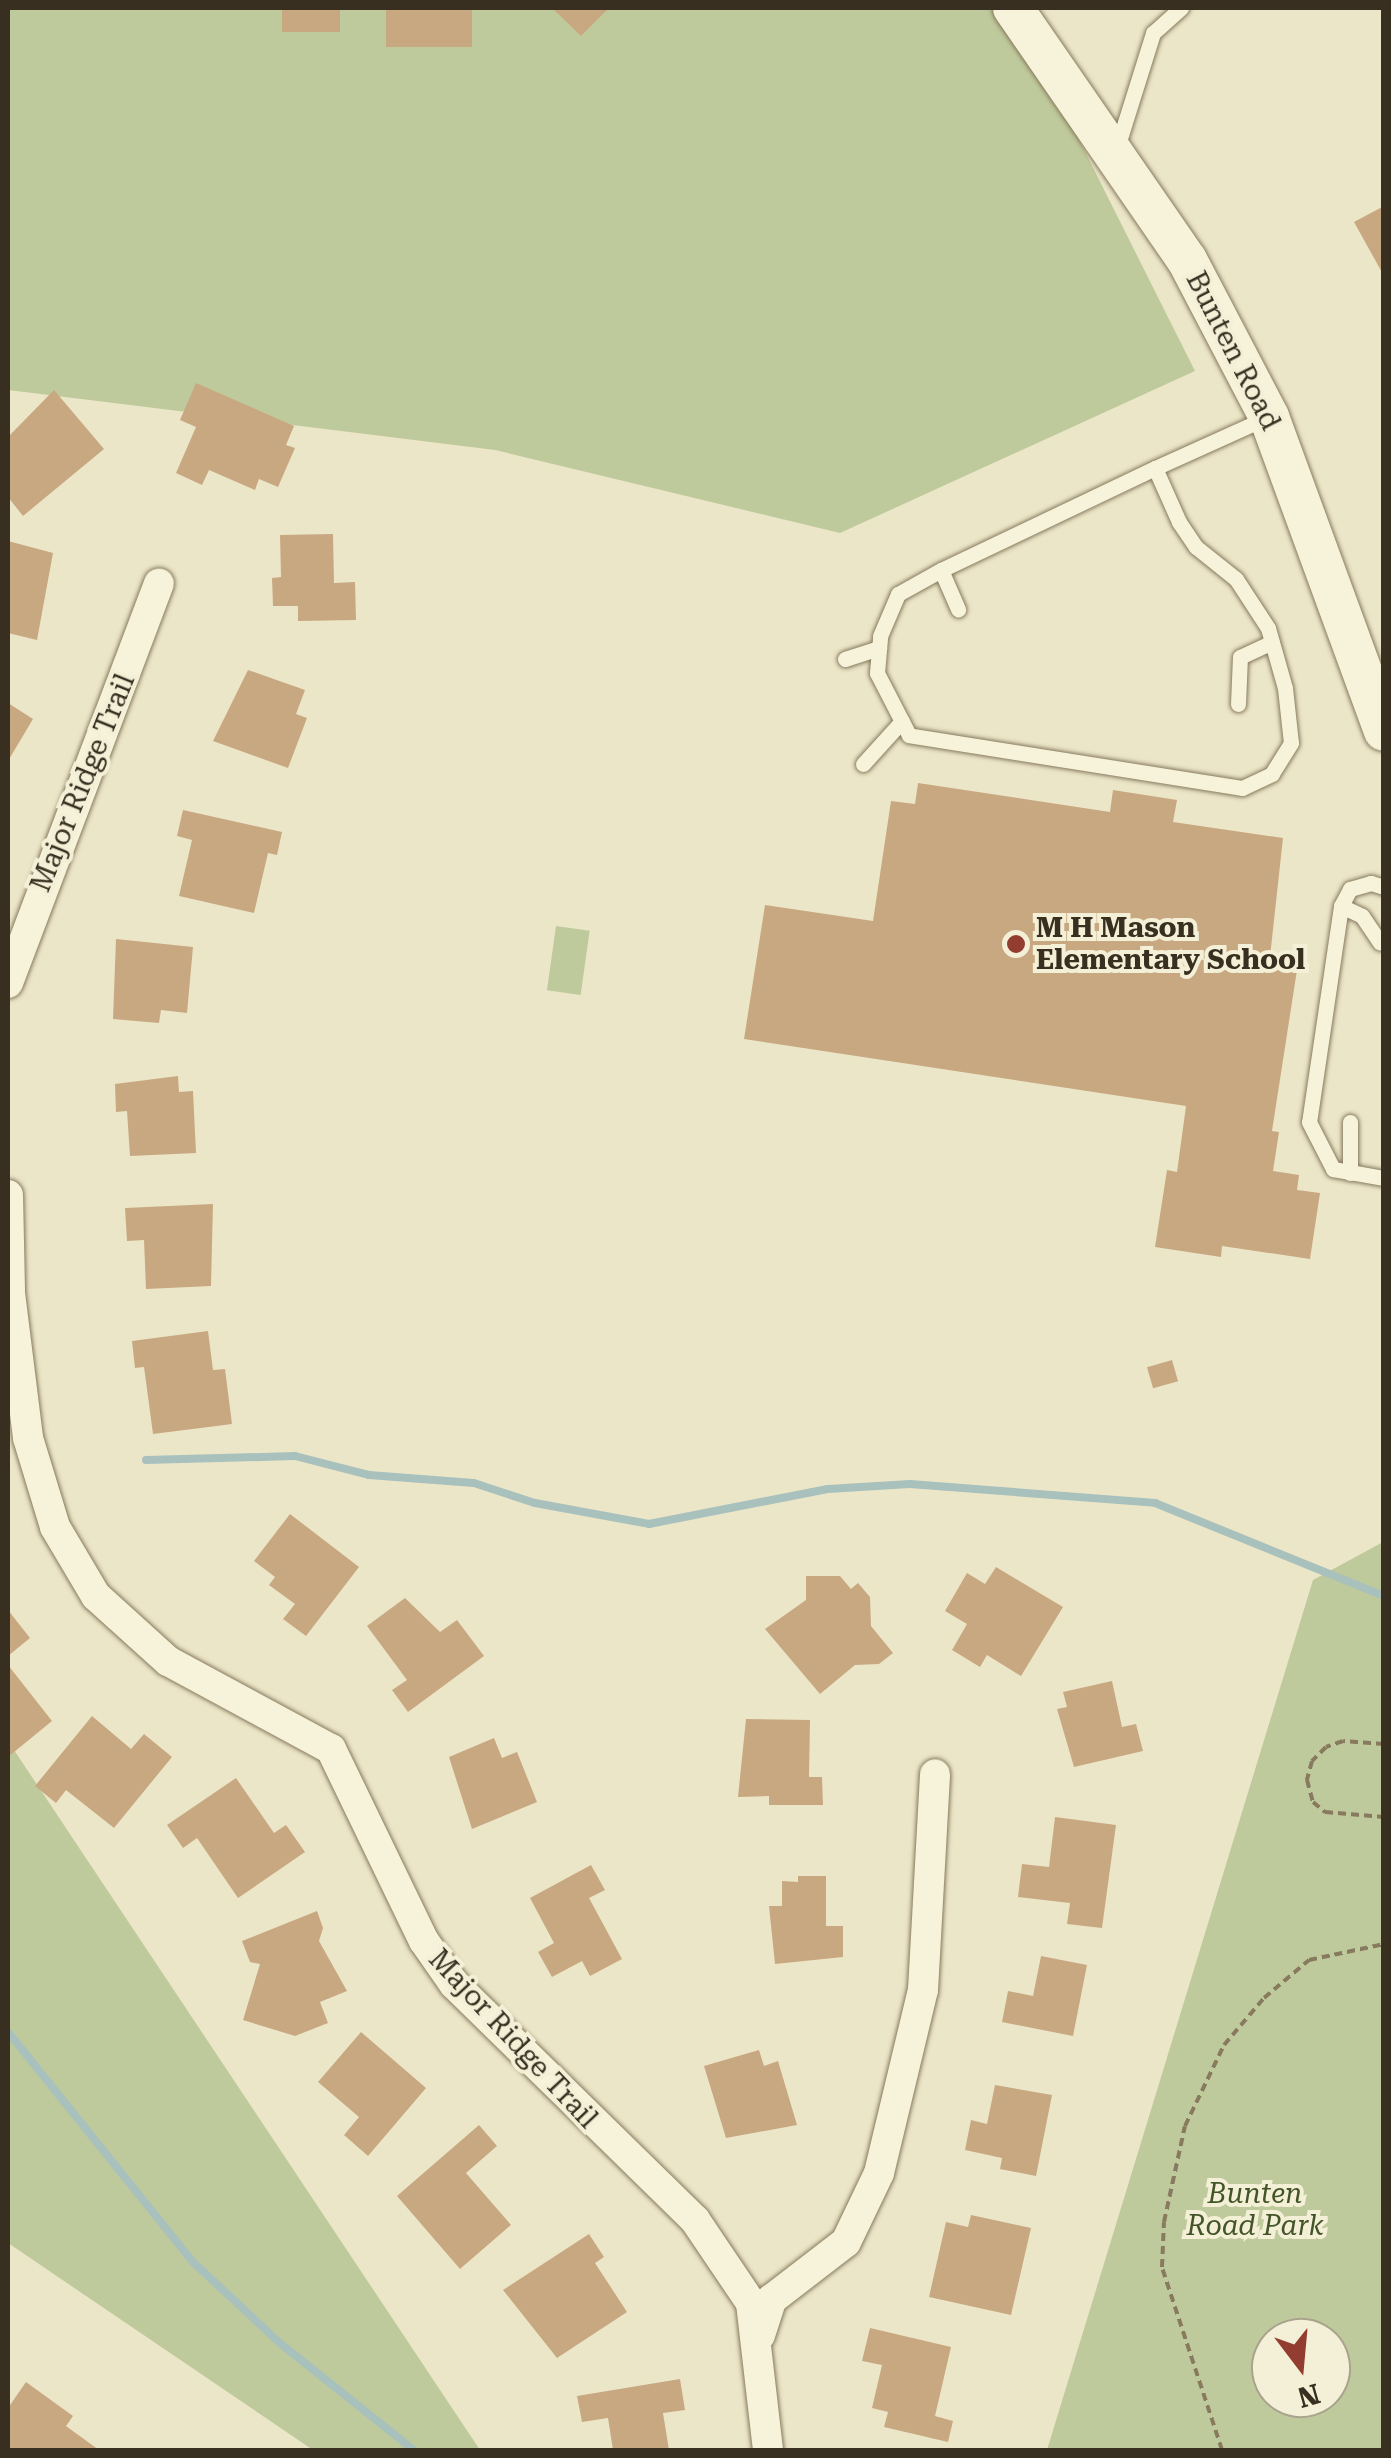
<!DOCTYPE html>
<style>
body{margin:0}
#map{position:relative;width:1391px;height:2458px;overflow:hidden;background:#ece6c8;font-family:"Roboto Serif",serif}
div>[style]{position:absolute}
.green>*{inset:0;background:#bfca9c;transform-origin:0 0}
.stream>*{height:8px;margin:-4px;padding:0 4px;transform-origin:4px;border-radius:4px;background:#a9c1bd}
.building>*{inset:0;background:#c8a880;transform-origin:0 0}
.path>*{height:4px;margin-top:-2px;transform-origin:0;background:repeating-linear-gradient(90deg,#877a5e 0 8px,transparent 0 13px)}
.roads{filter:drop-shadow(0 0 2px #877a5e) drop-shadow(0 0 2px #877a5e)}
.lane>*{height:15px;margin:-7.5px;padding:0 7.5px;transform-origin:7.5px;border-radius:7.5px;background:#f7f3db}
.street>*{height:30px;margin:-15px;padding:0 15px;transform-origin:15px;border-radius:15px;background:#f7f3db}
.secondary>*{height:40px;margin:-20px;padding:0 20px;transform-origin:20px;border-radius:20px;background:#f7f3db}
.dots>*{width:28px;height:28px;translate:-50% -50%;box-sizing:border-box;border:5px solid #f4f0d7;border-radius:50%}
span{translate:-50% -50%;white-space:nowrap;text-align:center;line-height:1.15;-webkit-text-stroke:8px #f4f0d7;paint-order:stroke}
.street-label{font-size:28px;color:#392f21}
.poi-label{font-size:28px;color:#392f21;font-weight:700}
.left{translate:0 -50%;text-align:left}
.park-label{font-size:28px;color:#435428;font-style:italic}
.frame{position:absolute;inset:0;border:10px solid #392f21;pointer-events:none}
.north{position:absolute;left:1251px;top:2318px;width:100px;height:100px;box-sizing:border-box;background:#f4f0d7;border:2px solid #a9a38e;border-radius:50%;rotate:164deg;font-size:28px;font-weight:700;line-height:40px;text-align:center;color:#392f21}
.north::after{content:'';display:block;margin:auto;width:35px;height:45px;background:#933d31;clip-path:polygon(50% 0,100% 100%,50% 72%,0 100%)}
</style>
<div id="map">
<div class="green">
<div style="clip-path:polygon(8px 8px,1013px 8px,1195px 371px,840px 533px,495px 450px,8px 390px)"></div>
<div style="left:556px;top:926px;width:34px;height:65px;rotate:8deg"></div>
<div style="clip-path:polygon(evenodd,1383px 1542px,1383px 2450px,1047px 2450px,1313px 1580px,1383px 1542px,1331px 2338px,1331px 2398px,1271px 2398px,1271px 2338px,1331px 2338px)"></div>
<div style="clip-path:polygon(8px 1741px,480px 2450px,313px 2450px,8px 2243px)"></div>
</div>
<div class="stream">
<div style="left:146px;top:1460px;width:149px;rotate:-1.5deg"></div>
<div style="left:295px;top:1456px;width:76px;rotate:14.4deg"></div>
<div style="left:369px;top:1475px;width:105px;rotate:4.4deg"></div>
<div style="left:474px;top:1483px;width:64px;rotate:18.2deg"></div>
<div style="left:535px;top:1503px;width:116px;rotate:10.4deg"></div>
<div style="left:649px;top:1524px;width:182px;rotate:-11.1deg"></div>
<div style="left:828px;top:1489px;width:82px;rotate:-3.5deg"></div>
<div style="left:910px;top:1484px;width:246px;rotate:4.4deg"></div>
<div style="left:1155px;top:1503px;width:247px;rotate:22.1deg"></div>
<div style="left:8px;top:2032px;width:297px;rotate:51.2deg"></div>
<div style="left:194px;top:2263px;width:119px;rotate:43deg"></div>
<div style="left:281px;top:2344px;width:170px;rotate:38.6deg"></div>
</div>
<div class="building">
<div style="left:282px;top:8px;width:58px;height:24px"></div>
<div style="left:386px;top:8px;width:86px;height:39px"></div>
<div style="clip-path:polygon(552px 8px,609px 8px,581px 36px)"></div>
<div style="clip-path:polygon(1384px 206px,1384px 276px,1354px 222px)"></div>
<div style="clip-path:polygon(196px 383px,294px 426px,286px 445px,295px 448px,278px 487px,259px 479px,255px 490px,209px 470px,202px 485px,176px 473px,196px 427px,180px 420px)"></div>
<div style="clip-path:polygon(54px 390px,104px 449px,23px 516px,8px 497px,8px 437px)"></div>
<div style="clip-path:polygon(333px 534px,334px 583px,355px 582px,356px 620px,298px 621px,298px 606px,273px 606px,272px 578px,281px 577px,280px 535px)"></div>
<div style="clip-path:polygon(8px 541px,53px 553px,37px 640px,8px 633px)"></div>
<div style="clip-path:polygon(248px 670px,305px 690px,296px 714px,307px 718px,288px 768px,213px 741px)"></div>
<div style="clip-path:polygon(8px 703px,33px 719px,8px 761px)"></div>
<div style="clip-path:polygon(918px 783px,1110px 812px,1113px 790px,1177px 800px,1173px 822px,1283px 838px,1269px 966px,1297px 970px,1272px 1131px,1279px 1132px,1273px 1171px,1299px 1175px,1297px 1190px,1320px 1193px,1310px 1259px,1222px 1246px,1221px 1257px,1155px 1247px,1167px 1170px,1177px 1172px,1186px 1106px,744px 1039px,765px 905px,873px 921px,891px 801px,915px 804px)"></div>
<div style="clip-path:polygon(183px 810px,282px 832px,277px 855px,268px 853px,254px 913px,179px 896px,192px 840px,177px 836px)"></div>
<div style="clip-path:polygon(116px 939px,193px 947px,187px 1013px,161px 1010px,159px 1023px,113px 1019px)"></div>
<div style="clip-path:polygon(178px 1076px,179px 1092px,193px 1091px,196px 1153px,130px 1156px,127px 1111px,116px 1112px,115px 1084px)"></div>
<div style="clip-path:polygon(213px 1204px,211px 1286px,146px 1289px,144px 1240px,127px 1241px,125px 1208px)"></div>
<div style="clip-path:polygon(208px 1331px,213px 1370px,225px 1369px,232px 1424px,153px 1434px,144px 1367px,135px 1368px,132px 1341px)"></div>
<div style="left:1172px;top:1360px;width:22px;height:26px;rotate:74deg"></div>
<div style="clip-path:polygon(290px 1514px,359px 1567px,306px 1636px,283px 1619px,295px 1604px,269px 1585px,275px 1577px,254px 1561px)"></div>
<div style="clip-path:polygon(996px 1567px,1063px 1607px,1021px 1676px,987px 1655px,980px 1667px,952px 1650px,967px 1624px,945px 1611px,967px 1573px,985px 1584px)"></div>
<div style="clip-path:polygon(806px 1576px,840px 1576px,851px 1589px,858px 1583px,870px 1597px,871px 1626px,893px 1653px,879px 1664px,855px 1665px,820px 1694px,765px 1629px,806px 1600px)"></div>
<div style="clip-path:polygon(405px 1598px,440px 1632px,457px 1620px,484px 1656px,408px 1712px,392px 1690px,407px 1680px,367px 1626px)"></div>
<div style="clip-path:polygon(8px 1610px,30px 1638px,8px 1656px)"></div>
<div style="clip-path:polygon(8px 1665px,52px 1721px,8px 1757px)"></div>
<div style="clip-path:polygon(1112px 1681px,1122px 1727px,1136px 1724px,1143px 1751px,1074px 1767px,1057px 1709px,1067px 1707px,1063px 1692px)"></div>
<div style="clip-path:polygon(92px 1716px,131px 1749px,144px 1734px,172px 1757px,114px 1828px,66px 1790px,56px 1803px,35px 1786px)"></div>
<div style="clip-path:polygon(746px 1719px,810px 1720px,809px 1777px,822px 1777px,823px 1805px,769px 1805px,769px 1796px,738px 1797px)"></div>
<div style="clip-path:polygon(494px 1738px,502px 1758px,517px 1752px,537px 1802px,472px 1829px,449px 1757px)"></div>
<div style="clip-path:polygon(236px 1778px,274px 1833px,286px 1825px,305px 1852px,238px 1898px,197px 1838px,183px 1848px,167px 1825px)"></div>
<div style="clip-path:polygon(1055px 1817px,1116px 1825px,1102px 1928px,1067px 1924px,1070px 1903px,1018px 1897px,1022px 1864px,1049px 1867px)"></div>
<div style="clip-path:polygon(591px 1865px,605px 1890px,589px 1898px,622px 1959px,590px 1976px,582px 1961px,552px 1977px,538px 1952px,554px 1943px,530px 1898px)"></div>
<div style="clip-path:polygon(798px 1876px,826px 1876px,826px 1926px,843px 1926px,843px 1957px,775px 1964px,769px 1906px,782px 1906px,782px 1881px,798px 1882px)"></div>
<div style="clip-path:polygon(317px 1911px,323px 1928px,319px 1941px,347px 1991px,320px 2002px,328px 2023px,295px 2036px,243px 2020px,260px 1964px,250px 1962px,242px 1941px)"></div>
<div style="clip-path:polygon(1041px 1956px,1087px 1965px,1073px 2036px,1002px 2022px,1008px 1991px,1033px 1996px)"></div>
<div style="clip-path:polygon(361px 2032px,426px 2088px,368px 2156px,344px 2135px,359px 2117px,318px 2082px)"></div>
<div style="clip-path:polygon(759px 2050px,764px 2066px,778px 2061px,797px 2125px,726px 2138px,704px 2066px)"></div>
<div style="clip-path:polygon(995px 2085px,1052px 2095px,1036px 2176px,1000px 2169px,1002px 2158px,965px 2150px,971px 2120px,987px 2124px)"></div>
<div style="clip-path:polygon(479px 2125px,497px 2146px,466px 2173px,511px 2225px,460px 2269px,397px 2196px)"></div>
<div style="clip-path:polygon(971px 2215px,1031px 2228px,1011px 2315px,929px 2297px,946px 2222px,968px 2227px)"></div>
<div style="clip-path:polygon(589px 2234px,604px 2257px,595px 2263px,627px 2312px,557px 2358px,503px 2290px)"></div>
<div style="clip-path:polygon(870px 2328px,951px 2347px,935px 2416px,953px 2421px,948px 2442px,884px 2427px,888px 2412px,872px 2408px,882px 2365px,862px 2361px)"></div>
<div style="clip-path:polygon(680px 2379px,685px 2410px,663px 2413px,669px 2450px,613px 2450px,608px 2418px,582px 2422px,577px 2396px)"></div>
<div style="clip-path:polygon(26px 2382px,73px 2416px,66px 2426px,99px 2450px,8px 2450px,8px 2408px)"></div>
</div>
<div class="path">
<div style="left:1384px;top:1744px;width:41px;rotate:-175.8deg"></div>
<div style="left:1343px;top:1741px;width:18px;rotate:161deg"></div>
<div style="left:1326px;top:1747px;width:20px;rotate:135deg"></div>
<div style="left:1312px;top:1761px;width:20px;rotate:105deg"></div>
<div style="left:1307px;top:1780px;width:23px;rotate:75deg"></div>
<div style="left:1313px;top:1802px;width:16px;rotate:40deg"></div>
<div style="left:1325px;top:1812px;width:59px;rotate:4.8deg"></div>
<div style="left:1222px;top:2450px;width:193px;rotate:-108.2deg"></div>
<div style="left:1162px;top:2267px;width:45px;rotate:-87.5deg"></div>
<div style="left:1164px;top:2222px;width:98px;rotate:-77.7deg"></div>
<div style="left:1185px;top:2126px;width:90px;rotate:-64.3deg"></div>
<div style="left:1224px;top:2045px;width:62px;rotate:-49.6deg"></div>
<div style="left:1264px;top:1998px;width:59px;rotate:-40.2deg"></div>
<div style="left:1309px;top:1960px;width:77px;rotate:-12deg"></div>
</div>
<div class="roads">
<div class="lane">
<div style="left:1116px;top:151px;width:124px;rotate:-72.6deg"></div>
<div style="left:1153px;top:33px;width:38px;rotate:-42deg"></div>
<div style="left:1155px;top:468px;width:59px;rotate:66deg"></div>
<div style="left:1179px;top:522px;width:30px;rotate:56deg"></div>
<div style="left:1196px;top:547px;width:51px;rotate:38.7deg"></div>
<div style="left:1236px;top:579px;width:59px;rotate:56.9deg"></div>
<div style="left:1268px;top:628px;width:62px;rotate:74.2deg"></div>
<div style="left:1285px;top:688px;width:55px;rotate:83.8deg"></div>
<div style="left:1291px;top:743px;width:36px;rotate:122deg"></div>
<div style="left:1272px;top:774px;width:33px;rotate:155deg"></div>
<div style="left:1242px;top:788px;width:337px;rotate:-171deg"></div>
<div style="left:909px;top:735px;width:70px;rotate:-117.3deg"></div>
<div style="left:877px;top:673px;width:37px;rotate:-85deg"></div>
<div style="left:880px;top:636px;width:46px;rotate:-66.8deg"></div>
<div style="left:898px;top:594px;width:49px;rotate:-29.2deg"></div>
<div style="left:941px;top:570px;width:237px;rotate:-25.5deg"></div>
<div style="left:1155px;top:468px;width:124px;rotate:-24.3deg"></div>
<div style="left:941px;top:570px;width:43px;rotate:66.4deg"></div>
<div style="left:845px;top:659px;width:36px;rotate:-18deg"></div>
<div style="left:1238px;top:704px;width:47px;rotate:-87.6deg"></div>
<div style="left:1240px;top:657px;width:35px;rotate:-25deg"></div>
<div style="left:863px;top:764px;width:58px;rotate:-47.8deg"></div>
<div style="left:1384px;top:887px;width:14px;rotate:-163deg"></div>
<div style="left:1371px;top:883px;width:22px;rotate:164deg"></div>
<div style="left:1350px;top:889px;width:19px;rotate:118deg"></div>
<div style="left:1341px;top:906px;width:218px;rotate:98.4deg"></div>
<div style="left:1309px;top:1122px;width:53px;rotate:62.9deg"></div>
<div style="left:1333px;top:1169px;width:52px;rotate:10deg"></div>
<div style="left:1341px;top:906px;width:23px;rotate:25deg"></div>
<div style="left:1362px;top:916px;width:32px;rotate:56deg"></div>
<div style="left:1350px;top:1173px;width:51px;rotate:-90deg"></div>
</div>
<div class="street">
<div style="left:8px;top:983px;width:427px;rotate:-69.3deg"></div>
<div style="left:8px;top:1195px;width:98px;rotate:88.8deg"></div>
<div style="left:10px;top:1293px;width:146px;rotate:82.9deg"></div>
<div style="left:28px;top:1438px;width:93px;rotate:73.1deg"></div>
<div style="left:55px;top:1527px;width:80px;rotate:59.3deg"></div>
<div style="left:96px;top:1596px;width:97px;rotate:42.1deg"></div>
<div style="left:168px;top:1661px;width:185px;rotate:28.4deg"></div>
<div style="left:331px;top:1749px;width:213px;rotate:64.2deg"></div>
<div style="left:424px;top:1941px;width:52px;rotate:55.1deg"></div>
<div style="left:454px;top:1984px;width:337px;rotate:44.4deg"></div>
<div style="left:695px;top:2220px;width:100px;rotate:56deg"></div>
<div style="left:751px;top:2303px;width:148px;rotate:83.4deg"></div>
<div style="left:760px;top:2335px;width:38px;rotate:-72deg"></div>
<div style="left:772px;top:2299px;width:93px;rotate:-37.6deg"></div>
<div style="left:846px;top:2242px;width:76px;rotate:-64.4deg"></div>
<div style="left:879px;top:2173px;width:188px;rotate:-76.5deg"></div>
<div style="left:923px;top:1990px;width:216px;rotate:-86.8deg"></div>
</div>
<div class="secondary">
<div style="left:1013px;top:8px;width:306px;rotate:55.4deg"></div>
<div style="left:1187px;top:260px;width:177px;rotate:62.4deg"></div>
<div style="left:1269px;top:417px;width:334px;rotate:69.9deg"></div>
</div>
</div>
<div class="dots">
<div style="left:1016px;top:944px;background:#933d31"></div>
</div>
<div class="street-label">
<span style="left:1233px;top:351px;rotate:63deg">Bunten Road</span>
<span style="left:83px;top:783px;rotate:-68deg">Major Ridge Trail</span>
<span style="left:513px;top:2039px;rotate:47deg">Major Ridge Trail</span>
</div>
<div class="poi-label">
<span class="left" style="left:1036px;top:944px">M H Mason<br>Elementary School</span>
</div>
<div class="park-label">
<span style="left:1255px;top:2210px">Bunten<br>Road Park</span>
</div>
<div class="frame"></div>
<div class="north">N</div>
</div>
